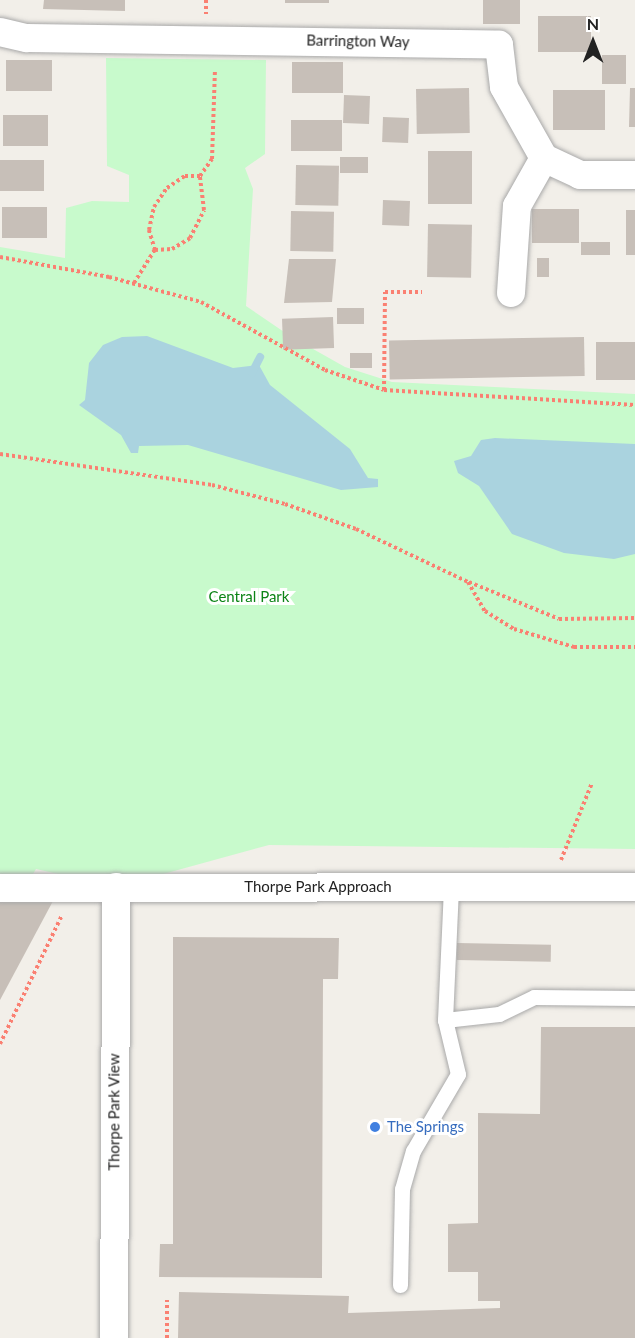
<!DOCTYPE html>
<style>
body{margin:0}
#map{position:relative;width:635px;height:1338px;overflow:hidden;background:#f2efe9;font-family:Lato,sans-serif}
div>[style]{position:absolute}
.park>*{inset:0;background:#c8facc}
.water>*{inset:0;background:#aad3df}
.stream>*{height:8px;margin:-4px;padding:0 4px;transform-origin:4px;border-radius:4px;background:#aad3df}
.building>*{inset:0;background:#c7bfb8;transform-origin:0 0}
.path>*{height:4px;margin-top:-2px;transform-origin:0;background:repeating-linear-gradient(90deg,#fa8072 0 3px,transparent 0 6px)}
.roads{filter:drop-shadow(0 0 2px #a9a9a9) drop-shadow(0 0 2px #a9a9a9)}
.lane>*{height:15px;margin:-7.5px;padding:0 7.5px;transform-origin:7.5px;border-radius:7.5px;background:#fff}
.street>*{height:28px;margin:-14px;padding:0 14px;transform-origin:14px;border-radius:14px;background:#fff}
.dots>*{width:16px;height:16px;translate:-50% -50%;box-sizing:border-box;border:3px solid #fff;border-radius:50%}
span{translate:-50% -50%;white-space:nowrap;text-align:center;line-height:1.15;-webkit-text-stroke:6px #fff;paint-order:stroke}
.street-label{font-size:15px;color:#222}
.park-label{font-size:15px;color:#0c8416}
.shop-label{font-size:15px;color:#366cbe}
.left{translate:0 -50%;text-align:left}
.north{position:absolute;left:563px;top:12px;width:60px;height:60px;-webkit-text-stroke:4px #fff;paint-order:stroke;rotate:0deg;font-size:16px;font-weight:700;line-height:24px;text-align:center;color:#222}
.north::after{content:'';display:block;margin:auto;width:21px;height:27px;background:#222;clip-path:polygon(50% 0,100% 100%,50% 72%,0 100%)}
</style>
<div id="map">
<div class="park">
<div style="clip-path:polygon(106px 58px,266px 60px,265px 154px,245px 168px,253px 189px,246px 306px,290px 336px,345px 367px,392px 382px,635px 394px,635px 849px,269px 845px,116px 887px,36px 869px,25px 887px,0 888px,0 247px,65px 258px,66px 208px,92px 201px,129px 202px,129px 175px,107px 166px)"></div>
</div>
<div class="water">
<div style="clip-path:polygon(147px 336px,233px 368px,259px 365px,270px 385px,350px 449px,368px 478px,378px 479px,378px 487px,341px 490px,188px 445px,139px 446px,138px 453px,131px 453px,121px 435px,79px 405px,85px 400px,89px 363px,103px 345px,122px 337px)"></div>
<div style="clip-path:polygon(495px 438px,635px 444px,635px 554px,614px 559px,564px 553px,512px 534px,479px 486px,458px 473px,454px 461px,471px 456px,481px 440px)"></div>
</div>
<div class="stream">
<div style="left:252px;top:373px;width:18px;rotate:-63deg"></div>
</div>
<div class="building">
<div style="clip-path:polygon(44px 0,125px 0,125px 11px,43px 9px)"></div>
<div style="left:285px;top:0;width:44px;height:3px"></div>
<div style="left:483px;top:0;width:37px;height:24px"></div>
<div style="left:538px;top:16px;width:53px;height:36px"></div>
<div style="left:602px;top:55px;width:24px;height:29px"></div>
<div style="left:6px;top:60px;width:46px;height:31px"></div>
<div style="left:292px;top:62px;width:51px;height:31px"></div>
<div style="left:469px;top:88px;width:45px;height:53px;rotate:89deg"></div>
<div style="clip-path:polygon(630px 88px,635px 88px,635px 127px,629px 127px)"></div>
<div style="left:553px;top:90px;width:52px;height:40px"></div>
<div style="left:344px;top:95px;width:26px;height:28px;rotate:2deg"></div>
<div style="left:3px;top:115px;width:45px;height:31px"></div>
<div style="left:383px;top:117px;width:26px;height:25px;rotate:2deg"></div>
<div style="left:291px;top:120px;width:51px;height:31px"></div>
<div style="left:428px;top:151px;width:44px;height:53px"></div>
<div style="left:340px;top:157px;width:28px;height:16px"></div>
<div style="left:0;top:160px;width:44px;height:31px"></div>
<div style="left:296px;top:165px;width:43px;height:40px;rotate:1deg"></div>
<div style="left:383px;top:200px;width:27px;height:25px;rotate:2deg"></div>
<div style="left:2px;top:207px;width:45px;height:31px"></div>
<div style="left:532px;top:209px;width:47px;height:34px"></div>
<div style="left:626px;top:210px;width:9px;height:45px"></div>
<div style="left:291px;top:211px;width:43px;height:40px;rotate:1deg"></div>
<div style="left:428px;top:224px;width:44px;height:53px;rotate:1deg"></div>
<div style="left:581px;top:242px;width:29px;height:13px"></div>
<div style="left:537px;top:258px;width:12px;height:19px"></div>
<div style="clip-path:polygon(289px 259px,336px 259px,332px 302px,284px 303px)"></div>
<div style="left:337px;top:308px;width:27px;height:16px"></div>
<div style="left:333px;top:317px;width:31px;height:51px;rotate:88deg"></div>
<div style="left:584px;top:337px;width:39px;height:195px;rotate:89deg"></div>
<div style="left:596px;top:342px;width:39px;height:38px"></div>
<div style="left:350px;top:353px;width:22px;height:15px"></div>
<div style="clip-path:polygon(0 901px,53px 901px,0 1000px)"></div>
<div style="clip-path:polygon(173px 937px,339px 938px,338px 979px,323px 979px,322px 1278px,159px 1277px,160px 1244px,173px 1244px)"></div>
<div style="left:457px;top:943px;width:94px;height:17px;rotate:1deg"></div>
<div style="clip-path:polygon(541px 1027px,635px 1027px,635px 1338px,178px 1338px,179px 1292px,349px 1296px,348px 1313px,500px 1308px,500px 1301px,478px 1301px,478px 1272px,448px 1272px,448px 1224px,478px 1223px,478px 1113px,540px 1114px)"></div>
</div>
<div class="path">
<div style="left:206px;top:0;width:14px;rotate:90deg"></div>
<div style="left:155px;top:250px;width:17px;rotate:-3deg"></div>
<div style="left:172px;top:249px;width:21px;rotate:-31deg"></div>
<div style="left:190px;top:238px;width:31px;rotate:-63deg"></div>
<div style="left:204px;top:210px;width:34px;rotate:-97deg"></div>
<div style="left:0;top:257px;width:111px;rotate:10.4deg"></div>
<div style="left:109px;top:277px;width:95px;rotate:15.2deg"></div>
<div style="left:201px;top:302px;width:141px;rotate:28.7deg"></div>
<div style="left:325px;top:370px;width:62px;rotate:18.7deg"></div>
<div style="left:384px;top:390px;width:251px;rotate:3.4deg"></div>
<div style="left:134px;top:283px;width:39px;rotate:-58deg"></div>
<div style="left:155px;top:250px;width:21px;rotate:-107deg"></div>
<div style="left:149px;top:230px;width:24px;rotate:-78deg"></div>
<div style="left:154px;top:207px;width:23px;rotate:-56deg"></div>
<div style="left:167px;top:188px;width:22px;rotate:-34deg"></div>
<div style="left:185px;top:176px;width:15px"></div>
<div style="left:200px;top:176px;width:21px;rotate:-55deg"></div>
<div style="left:212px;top:159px;width:90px;rotate:-88.1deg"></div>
<div style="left:384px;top:390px;width:98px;rotate:-89.4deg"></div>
<div style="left:385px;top:292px;width:37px"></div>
<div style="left:0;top:454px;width:214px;rotate:8.3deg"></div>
<div style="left:212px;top:485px;width:75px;rotate:14.6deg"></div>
<div style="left:285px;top:504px;width:75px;rotate:19.4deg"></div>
<div style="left:356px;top:529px;width:124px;rotate:25.3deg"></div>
<div style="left:468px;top:582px;width:34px;rotate:60deg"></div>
<div style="left:485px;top:611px;width:34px;rotate:32deg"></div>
<div style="left:514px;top:629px;width:63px;rotate:16.7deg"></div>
<div style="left:574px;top:647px;width:61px"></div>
<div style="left:469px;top:582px;width:97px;rotate:22.3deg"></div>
<div style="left:559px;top:619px;width:76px;rotate:-0.8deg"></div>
<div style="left:561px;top:860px;width:83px;rotate:-68.1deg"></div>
<div style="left:0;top:1044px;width:143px;rotate:-64.3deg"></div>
<div style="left:167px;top:1338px;width:38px;rotate:-90deg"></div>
</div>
<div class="roads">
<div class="lane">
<div style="left:445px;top:1020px;width:54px;rotate:-6.3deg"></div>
<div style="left:499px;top:1014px;width:39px;rotate:-26deg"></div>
<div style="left:534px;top:997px;width:101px;rotate:0.6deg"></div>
<div style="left:400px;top:1285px;width:96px;rotate:-88.8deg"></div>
<div style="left:402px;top:1189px;width:40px;rotate:-74deg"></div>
<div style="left:413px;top:1151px;width:89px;rotate:-59.7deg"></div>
<div style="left:458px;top:1074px;width:56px;rotate:-103.5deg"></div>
<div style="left:445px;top:1020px;width:133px;rotate:-87.4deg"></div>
</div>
<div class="street">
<div style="left:0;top:32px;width:28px;rotate:13deg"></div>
<div style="left:27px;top:38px;width:472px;rotate:0.8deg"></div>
<div style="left:499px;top:45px;width:42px;rotate:83.2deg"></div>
<div style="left:504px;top:87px;width:81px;rotate:60.6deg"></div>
<div style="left:544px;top:158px;width:40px;rotate:25deg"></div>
<div style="left:580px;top:175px;width:55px"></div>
<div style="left:511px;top:293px;width:87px;rotate:-86.1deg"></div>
<div style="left:517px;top:206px;width:55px;rotate:-60.6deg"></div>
<div style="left:0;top:888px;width:635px;rotate:-0.09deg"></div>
<div style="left:114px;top:1338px;width:451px;rotate:-89.7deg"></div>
</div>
</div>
<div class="dots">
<div style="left:375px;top:1127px;background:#3f7fe0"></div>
</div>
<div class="street-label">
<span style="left:358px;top:41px;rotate:1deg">Barrington Way</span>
<span style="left:318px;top:887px">Thorpe Park Approach</span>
<span style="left:114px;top:1112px;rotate:-90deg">Thorpe Park View</span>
</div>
<div class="park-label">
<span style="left:249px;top:597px">Central Park</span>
</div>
<div class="shop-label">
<span class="left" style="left:387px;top:1127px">The Springs</span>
</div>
<div class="north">N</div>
</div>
